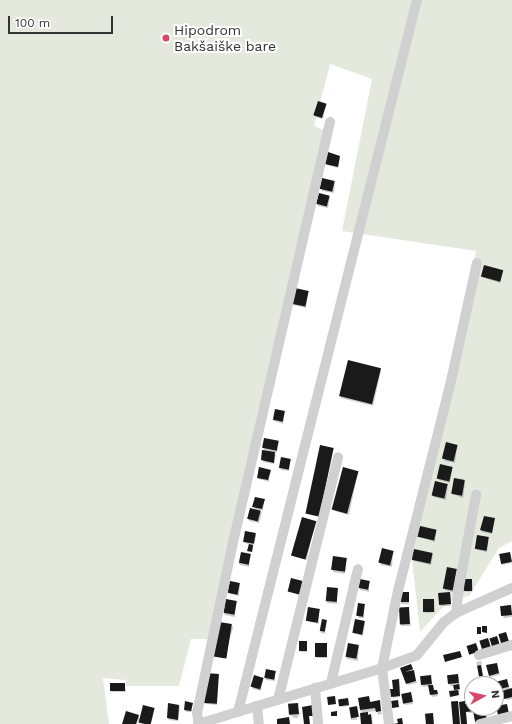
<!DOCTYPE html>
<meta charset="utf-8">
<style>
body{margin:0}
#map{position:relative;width:512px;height:724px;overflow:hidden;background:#fff;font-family:"Work Sans",sans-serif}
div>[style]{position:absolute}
.green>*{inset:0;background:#e4e9dd}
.shadow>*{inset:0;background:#0003;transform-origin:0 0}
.building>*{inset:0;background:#1a1a1a;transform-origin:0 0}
.minor>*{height:10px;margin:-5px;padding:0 5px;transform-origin:5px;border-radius:5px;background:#d0d0d0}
.dots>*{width:11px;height:11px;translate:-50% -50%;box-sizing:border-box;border:2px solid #fff;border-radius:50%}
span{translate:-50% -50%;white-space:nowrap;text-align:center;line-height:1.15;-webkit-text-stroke:4px #fff;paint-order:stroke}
.poi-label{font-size:14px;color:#333}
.left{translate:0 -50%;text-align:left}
.north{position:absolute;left:464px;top:676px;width:40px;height:40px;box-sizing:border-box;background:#fff;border:1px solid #adadad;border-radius:50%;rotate:82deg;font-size:11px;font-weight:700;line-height:16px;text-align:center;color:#333}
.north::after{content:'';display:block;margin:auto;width:14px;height:18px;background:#d84668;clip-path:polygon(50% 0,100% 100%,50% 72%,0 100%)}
.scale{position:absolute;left:8px;top:16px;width:105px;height:18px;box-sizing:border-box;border:2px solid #333;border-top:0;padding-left:5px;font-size:12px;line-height:14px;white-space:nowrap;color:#333;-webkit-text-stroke:3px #fff;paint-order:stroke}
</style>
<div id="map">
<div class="green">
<div style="clip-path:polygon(0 0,512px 0,512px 541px,499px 548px,469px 596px,453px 600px,440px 610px,420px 632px,412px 560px,476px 251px,342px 231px,372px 79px,330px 64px,314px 126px,330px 133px,210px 639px,191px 639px,179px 686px,126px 686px,126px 680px,103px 678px,109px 724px,0 724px)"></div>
</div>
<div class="shadow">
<div style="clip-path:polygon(326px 105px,323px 119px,316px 117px,315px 115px)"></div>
<div style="clip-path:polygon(340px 157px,338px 168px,327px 165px,326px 164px)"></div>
<div style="clip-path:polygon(335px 182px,334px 193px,322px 191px,321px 189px)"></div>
<div style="clip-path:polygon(330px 197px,328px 208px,318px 206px,317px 204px)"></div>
<div style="clip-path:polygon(502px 271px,500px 283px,482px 277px)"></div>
<div style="clip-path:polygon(308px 292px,306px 308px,293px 305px,292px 303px)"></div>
<div style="clip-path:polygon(349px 361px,380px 369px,381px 371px,373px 406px,341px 398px,340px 396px)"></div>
<div style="clip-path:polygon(285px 412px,283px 424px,274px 421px,273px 420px)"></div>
<div style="clip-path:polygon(278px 442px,277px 453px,274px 452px,276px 455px,274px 464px,263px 462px,265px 451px,263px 448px)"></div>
<div style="clip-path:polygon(457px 446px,455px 463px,445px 461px,444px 459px)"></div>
<div style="clip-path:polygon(333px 449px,319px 517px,307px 514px,306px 512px)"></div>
<div style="clip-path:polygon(290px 460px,289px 471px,281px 470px,280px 468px)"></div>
<div style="clip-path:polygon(452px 468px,450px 483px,439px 480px,438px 478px)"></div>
<div style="clip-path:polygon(270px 471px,269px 482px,259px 479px,258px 478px)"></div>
<div style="clip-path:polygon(358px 472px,349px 515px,335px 511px,334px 510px)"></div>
<div style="clip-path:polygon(454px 479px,465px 483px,463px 498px,452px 494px)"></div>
<div style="clip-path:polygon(448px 484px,446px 500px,434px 497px,433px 496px)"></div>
<div style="clip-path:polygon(264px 500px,263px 511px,260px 510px,262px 513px,259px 523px,249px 521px,248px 519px,256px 510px,253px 506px)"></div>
<div style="clip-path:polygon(494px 519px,492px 534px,482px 532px,481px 530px)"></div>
<div style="clip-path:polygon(315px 522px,307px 560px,295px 557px,294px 556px)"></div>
<div style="clip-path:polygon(436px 531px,435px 542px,418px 536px)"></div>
<div style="clip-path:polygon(255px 534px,256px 536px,252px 552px,250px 545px,243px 542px)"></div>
<div style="clip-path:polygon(488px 538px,487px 552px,477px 550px,476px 548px)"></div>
<div style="clip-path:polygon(393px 552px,392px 567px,381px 565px,380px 563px)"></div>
<div style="clip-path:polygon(510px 553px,512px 563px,502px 565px,501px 563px)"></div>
<div style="clip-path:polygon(433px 554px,431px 565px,414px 561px,413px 560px)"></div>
<div style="clip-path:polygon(250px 555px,249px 567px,240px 565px,239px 563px)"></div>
<div style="clip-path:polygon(334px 557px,346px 559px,345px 574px,333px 572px)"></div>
<div style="clip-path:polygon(456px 570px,453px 592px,445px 590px,444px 588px)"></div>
<div style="clip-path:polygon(472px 580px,473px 591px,466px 592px,465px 590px)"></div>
<div style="clip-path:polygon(369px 582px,369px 592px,360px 590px,359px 588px)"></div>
<div style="clip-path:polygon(304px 583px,301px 596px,288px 591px)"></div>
<div style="clip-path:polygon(240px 584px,239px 596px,230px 594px,229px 593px)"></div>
<div style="clip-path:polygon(337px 589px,337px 604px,327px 603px,326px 601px)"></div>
<div style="clip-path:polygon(408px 593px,409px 604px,402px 604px,400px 602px)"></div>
<div style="clip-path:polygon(450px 593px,451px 606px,441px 606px,440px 604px)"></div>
<div style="clip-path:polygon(434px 600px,435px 612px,426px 613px,425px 611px)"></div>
<div style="clip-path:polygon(236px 602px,235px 617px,225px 615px,224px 613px)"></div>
<div style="clip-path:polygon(364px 605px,364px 618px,359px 618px,358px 616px)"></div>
<div style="clip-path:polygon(510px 606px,512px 617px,504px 618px,503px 617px)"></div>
<div style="clip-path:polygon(408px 608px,411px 626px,402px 626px,401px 625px)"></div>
<div style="clip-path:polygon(319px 610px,319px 624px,309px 622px,308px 621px)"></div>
<div style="clip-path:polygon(356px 620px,365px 623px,363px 636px,354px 633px)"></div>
<div style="clip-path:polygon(327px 621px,325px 634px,321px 633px,320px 631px)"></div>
<div style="left:220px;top:623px;width:14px;height:33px;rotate:17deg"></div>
<div style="clip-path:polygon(306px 642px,307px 652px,301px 652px,300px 650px)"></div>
<div style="clip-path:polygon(326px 644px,327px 658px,317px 658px,316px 656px)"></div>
<div style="clip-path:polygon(359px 646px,358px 661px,347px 659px,346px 657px)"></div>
<div style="clip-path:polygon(481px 661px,482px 664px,480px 665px,483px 676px,481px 677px,476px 662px)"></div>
<div style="clip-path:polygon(497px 664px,500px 675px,490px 677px,489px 675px)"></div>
<div style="clip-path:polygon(412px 667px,417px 683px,408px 685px,402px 668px)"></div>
<div style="clip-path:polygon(275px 672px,275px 681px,266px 680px,265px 678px)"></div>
<div style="clip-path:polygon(218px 675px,217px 705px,206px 704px,205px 702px)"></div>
<div style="clip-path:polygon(430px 676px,434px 691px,437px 691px,438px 696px,432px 697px,429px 686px,423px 687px,422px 685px)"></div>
<div style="clip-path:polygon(458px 676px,460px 685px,459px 695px,451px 697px,455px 691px,454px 686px,450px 686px,449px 685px)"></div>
<div style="clip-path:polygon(263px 679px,261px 691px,253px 689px,252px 687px)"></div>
<div style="clip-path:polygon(507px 680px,510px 690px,512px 689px,512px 699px,506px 700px,508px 689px,499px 691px,497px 682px)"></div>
<div style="clip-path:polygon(399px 682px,400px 697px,393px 698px,392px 696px)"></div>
<div style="clip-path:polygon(125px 684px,126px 692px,112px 692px,111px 691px)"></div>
<div style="clip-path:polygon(496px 692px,500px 694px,501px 699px,498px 700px,499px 703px,496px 704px)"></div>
<div style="clip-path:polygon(411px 693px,413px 704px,405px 705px,404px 703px)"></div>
<div style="clip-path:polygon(369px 697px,371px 703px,379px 701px,382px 714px,378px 715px,377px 711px,367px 712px,372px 717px,373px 724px,362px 724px,363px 714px,360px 710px)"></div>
<div style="clip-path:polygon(348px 699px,349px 706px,341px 707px,340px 706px)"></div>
<div style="clip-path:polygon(465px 702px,465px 705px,474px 708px,475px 713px,469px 713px,465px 708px,467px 724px,462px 724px)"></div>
<div style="clip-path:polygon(192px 703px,192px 712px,186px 712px,185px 710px)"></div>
<div style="clip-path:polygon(169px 704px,179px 705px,180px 707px,178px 721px,169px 720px,168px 718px)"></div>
<div style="clip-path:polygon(297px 704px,300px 715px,298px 716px,298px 718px,294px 718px,290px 715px)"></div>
<div style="left:351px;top:708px;width:6px;height:12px"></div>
<div style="clip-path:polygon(154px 709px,151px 724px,140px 723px,138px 720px,137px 724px,124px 724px,138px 716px,140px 719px)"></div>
</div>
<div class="building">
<div style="left:318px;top:101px;width:9px;height:15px;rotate:18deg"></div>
<div style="clip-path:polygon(328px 152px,340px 156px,338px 167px,325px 164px)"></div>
<div style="left:322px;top:178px;width:13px;height:11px;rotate:13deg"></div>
<div style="left:319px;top:193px;width:11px;height:11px;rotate:15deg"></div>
<div style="left:484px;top:265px;width:20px;height:12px;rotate:15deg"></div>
<div style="left:295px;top:288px;width:14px;height:16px;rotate:12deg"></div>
<div style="left:348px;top:360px;width:34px;height:37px;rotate:14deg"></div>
<div style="left:275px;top:409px;width:10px;height:11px;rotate:11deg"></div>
<div style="left:264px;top:438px;width:15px;height:10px;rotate:11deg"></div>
<div style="left:446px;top:442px;width:12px;height:17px;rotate:14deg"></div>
<div style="left:320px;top:445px;width:14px;height:70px;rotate:12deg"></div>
<div style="clip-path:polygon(262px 450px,275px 452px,274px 463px,261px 460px)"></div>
<div style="left:281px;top:457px;width:10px;height:11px;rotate:11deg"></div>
<div style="left:440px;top:464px;width:13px;height:15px;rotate:13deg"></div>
<div style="clip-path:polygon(259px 467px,271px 470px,268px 480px,257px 478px)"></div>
<div style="left:343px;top:467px;width:16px;height:44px;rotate:15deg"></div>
<div style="left:454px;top:478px;width:11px;height:16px;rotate:10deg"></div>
<div style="left:435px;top:481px;width:13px;height:15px;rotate:13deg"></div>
<div style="clip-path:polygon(255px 497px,265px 499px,262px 509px,252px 507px)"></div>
<div style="left:250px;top:508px;width:11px;height:11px;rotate:15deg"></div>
<div style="clip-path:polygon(484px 516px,495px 518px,492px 533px,480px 530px)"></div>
<div style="left:302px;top:517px;width:15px;height:40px;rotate:16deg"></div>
<div style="left:420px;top:526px;width:17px;height:11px;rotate:13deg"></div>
<div style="left:245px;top:531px;width:11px;height:11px;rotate:10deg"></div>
<div style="left:477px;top:535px;width:12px;height:14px;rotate:9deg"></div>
<div style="clip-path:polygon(249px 544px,253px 545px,252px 552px,247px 551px)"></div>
<div style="left:382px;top:548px;width:12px;height:15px;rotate:14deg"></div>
<div style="left:414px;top:549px;width:19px;height:11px;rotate:12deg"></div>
<div style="left:241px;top:552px;width:10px;height:11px;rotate:11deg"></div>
<div style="left:510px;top:552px;width:10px;height:11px;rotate:79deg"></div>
<div style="left:333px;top:556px;width:14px;height:14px;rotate:8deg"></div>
<div style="left:447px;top:567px;width:10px;height:22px;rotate:11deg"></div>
<div style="left:291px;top:578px;width:12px;height:14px;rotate:14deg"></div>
<div style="left:360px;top:579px;width:10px;height:9px;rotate:11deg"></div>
<div style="left:463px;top:579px;width:9px;height:12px"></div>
<div style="left:230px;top:581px;width:10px;height:12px;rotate:11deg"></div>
<div style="left:327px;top:587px;width:11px;height:14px;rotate:5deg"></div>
<div style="left:399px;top:592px;width:10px;height:10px"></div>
<div style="left:450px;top:592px;width:12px;height:12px;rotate:85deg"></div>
<div style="left:226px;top:599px;width:11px;height:14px;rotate:10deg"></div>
<div style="left:423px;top:599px;width:11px;height:13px"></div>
<div style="left:358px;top:603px;width:7px;height:13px;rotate:8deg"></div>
<div style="left:511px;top:605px;width:10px;height:11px;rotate:84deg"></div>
<div style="left:308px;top:607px;width:12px;height:14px;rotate:9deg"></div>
<div style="left:409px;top:607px;width:17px;height:10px;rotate:87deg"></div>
<div style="left:322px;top:619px;width:5px;height:12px;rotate:11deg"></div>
<div style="left:355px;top:619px;width:10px;height:14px;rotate:11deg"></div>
<div style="left:219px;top:622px;width:13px;height:35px;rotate:9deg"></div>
<div style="clip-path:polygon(482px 626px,487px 626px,487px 633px,482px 632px)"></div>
<div style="left:477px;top:627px;width:4px;height:7px"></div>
<div style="left:506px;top:632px;width:10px;height:8px;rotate:73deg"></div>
<div style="left:497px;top:636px;width:9px;height:8px;rotate:72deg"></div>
<div style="left:488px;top:638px;width:10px;height:9px;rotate:73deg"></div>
<div style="left:299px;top:641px;width:8px;height:10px"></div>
<div style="left:315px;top:643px;width:12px;height:14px"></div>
<div style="left:348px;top:643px;width:11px;height:14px;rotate:10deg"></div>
<div style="left:476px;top:643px;width:9px;height:10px;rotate:72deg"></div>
<div style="clip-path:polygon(460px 651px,462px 657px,445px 662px,443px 655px)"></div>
<div style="clip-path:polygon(497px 663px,499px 673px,489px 676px,486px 665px)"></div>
<div style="clip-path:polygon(411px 664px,413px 669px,405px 672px,414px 670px,416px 681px,406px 684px,400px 668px)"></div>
<div style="left:481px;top:665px;width:11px;height:4px;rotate:80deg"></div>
<div style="left:266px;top:669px;width:10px;height:9px;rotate:11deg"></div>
<div style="left:206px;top:673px;width:13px;height:30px;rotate:4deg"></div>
<div style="left:458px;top:674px;width:9px;height:11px;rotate:84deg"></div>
<div style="left:254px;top:675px;width:10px;height:12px;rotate:17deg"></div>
<div style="left:431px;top:675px;width:9px;height:11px;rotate:84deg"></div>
<div style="clip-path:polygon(399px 679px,400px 696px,391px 697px,390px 689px,393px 689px,392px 680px)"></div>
<div style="left:507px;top:679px;width:8px;height:12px;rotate:76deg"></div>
<div style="left:110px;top:683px;width:15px;height:8px"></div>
<div style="left:459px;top:684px;width:5px;height:6px;rotate:79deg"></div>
<div style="clip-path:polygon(428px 685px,433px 685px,434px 690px,437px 690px,438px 694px,430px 695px)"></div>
<div style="clip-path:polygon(512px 688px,512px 697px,504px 699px,502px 691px)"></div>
<div style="clip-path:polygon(458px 690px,459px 695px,450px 697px,449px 691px)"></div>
<div style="clip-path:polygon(499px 691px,501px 697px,498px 698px,499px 701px,496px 702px,496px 692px)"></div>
<div style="left:411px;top:692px;width:10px;height:10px;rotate:79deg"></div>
<div style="left:335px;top:696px;width:8px;height:8px;rotate:83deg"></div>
<div style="clip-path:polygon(369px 696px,370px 702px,380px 700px,381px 711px,376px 712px,375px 708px,360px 710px,358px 698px)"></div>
<div style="left:348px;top:698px;width:7px;height:10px;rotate:82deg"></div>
<div style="left:398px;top:700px;width:7px;height:7px;rotate:82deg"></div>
<div style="clip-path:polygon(185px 701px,193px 703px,191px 711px,184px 710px)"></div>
<div style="left:458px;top:701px;width:23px;height:7px;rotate:85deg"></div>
<div style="clip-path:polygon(465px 701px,465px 704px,472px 703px,474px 711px,466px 712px,467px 724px,461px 724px,459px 702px)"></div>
<div style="clip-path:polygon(168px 703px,179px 705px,178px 720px,167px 718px)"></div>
<div style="left:298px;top:703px;width:11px;height:10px;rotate:85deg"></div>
<div style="left:507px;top:704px;width:10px;height:11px;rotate:79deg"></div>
<div style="left:143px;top:705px;width:12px;height:18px;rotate:14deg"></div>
<div style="clip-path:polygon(313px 705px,315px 716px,309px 716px,310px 724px,304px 724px,302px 707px)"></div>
<div style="left:357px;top:706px;width:11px;height:8px;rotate:80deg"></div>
<div style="left:485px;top:710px;width:10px;height:12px;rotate:79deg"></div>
<div style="clip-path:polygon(126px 711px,139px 715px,136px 724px,122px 724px)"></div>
<div style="clip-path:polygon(337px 711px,337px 716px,331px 716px,331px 712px)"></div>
<div style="clip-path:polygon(368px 712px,368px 715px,371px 714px,372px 724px,361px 724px,360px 713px)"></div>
<div style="left:433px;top:713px;width:11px;height:8px;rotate:85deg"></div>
<div style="clip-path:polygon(289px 717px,290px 724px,277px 724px,277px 719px)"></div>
<div style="clip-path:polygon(402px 718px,403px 724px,394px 724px,398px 723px,397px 719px)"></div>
</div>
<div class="minor">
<div style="left:456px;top:613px;width:26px;rotate:-83deg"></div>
<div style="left:459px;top:587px;width:94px;rotate:-79.5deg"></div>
<div style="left:479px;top:655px;width:34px;rotate:-17deg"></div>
<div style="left:331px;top:683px;width:117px;rotate:-76.7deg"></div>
<div style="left:315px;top:688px;width:36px;rotate:85deg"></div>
<div style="left:278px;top:700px;width:250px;rotate:-76.1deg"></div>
<div style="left:257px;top:706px;width:18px;rotate:84deg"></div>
<div style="left:238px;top:712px;width:734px;rotate:-75.89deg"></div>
<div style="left:198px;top:724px;width:192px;rotate:-16.9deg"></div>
<div style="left:382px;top:668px;width:37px;rotate:-20deg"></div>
<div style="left:417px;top:655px;width:43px;rotate:-50.7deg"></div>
<div style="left:444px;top:622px;width:15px;rotate:-37deg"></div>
<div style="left:456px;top:613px;width:61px;rotate:-24.1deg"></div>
<div style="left:199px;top:724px;width:11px;rotate:-100deg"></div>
<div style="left:197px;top:713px;width:179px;rotate:-78.1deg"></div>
<div style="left:234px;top:538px;width:427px;rotate:-77deg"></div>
<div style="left:389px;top:724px;width:56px;rotate:-97.1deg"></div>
<div style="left:382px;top:668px;width:79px;rotate:-78.3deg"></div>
<div style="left:398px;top:591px;width:207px;rotate:-75.8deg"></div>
<div style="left:449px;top:390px;width:130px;rotate:-77.6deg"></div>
<div style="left:480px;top:724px;width:33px;rotate:-14deg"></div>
</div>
<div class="dots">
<div style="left:166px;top:38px;background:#d84668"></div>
</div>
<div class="poi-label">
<span class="left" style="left:174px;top:38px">Hipodrom<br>Bakšaiške bare</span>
</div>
<div class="north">N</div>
<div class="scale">100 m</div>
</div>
